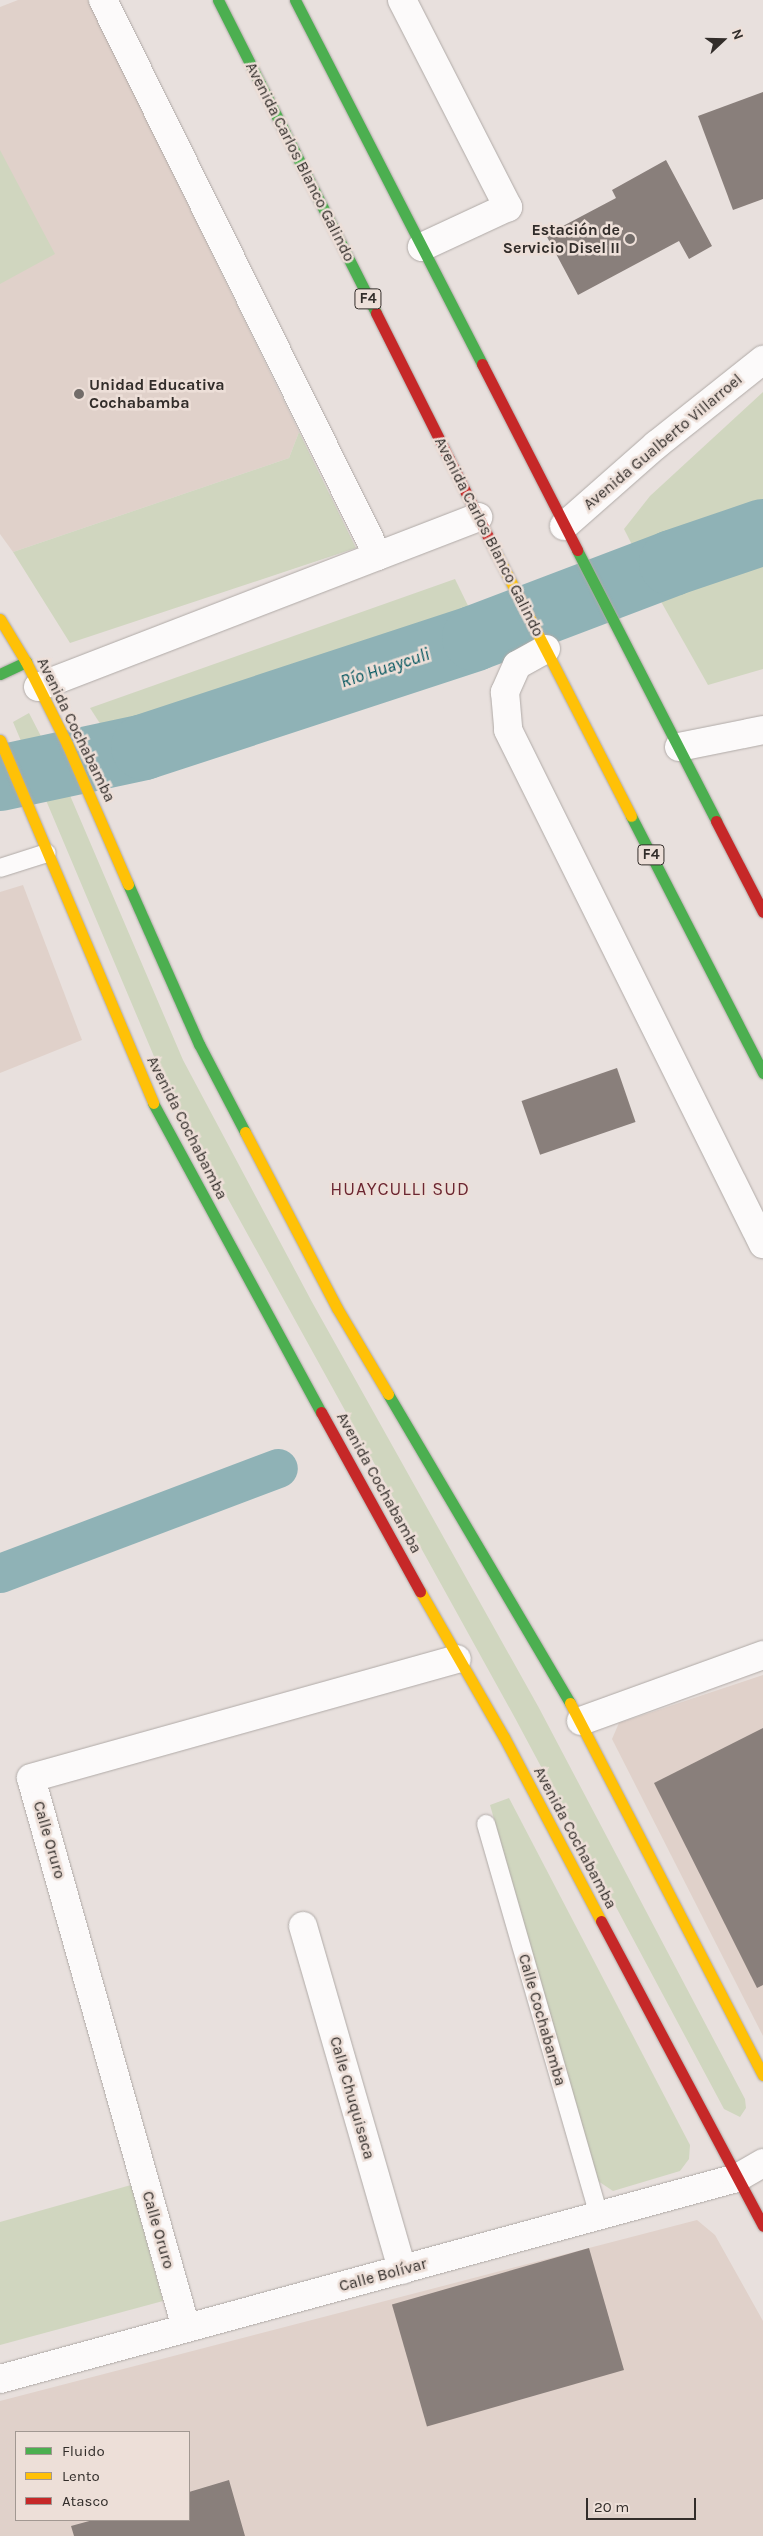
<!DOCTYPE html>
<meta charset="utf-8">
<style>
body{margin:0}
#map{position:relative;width:763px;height:2536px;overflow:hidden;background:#e8e0dd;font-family:Karla,sans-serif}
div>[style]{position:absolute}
.built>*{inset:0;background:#e0d1ca}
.green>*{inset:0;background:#d0d6bf}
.canal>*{height:39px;margin:-19.5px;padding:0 19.5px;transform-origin:19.5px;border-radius:19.5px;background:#8fb2b6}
.river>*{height:66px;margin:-33px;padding:0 33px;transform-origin:33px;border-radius:33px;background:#8fb2b6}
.building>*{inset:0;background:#897f7b;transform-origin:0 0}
.roads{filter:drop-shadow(0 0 1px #b0aaa7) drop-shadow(0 0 1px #b0aaa7)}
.lane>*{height:18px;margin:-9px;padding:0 9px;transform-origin:9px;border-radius:9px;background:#fcfafa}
.street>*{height:28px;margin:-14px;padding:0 14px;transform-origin:14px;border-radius:14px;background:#fcfafa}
.fast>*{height:11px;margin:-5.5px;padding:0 5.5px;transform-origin:5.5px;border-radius:5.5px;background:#4caf50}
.slow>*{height:11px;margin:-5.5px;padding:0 5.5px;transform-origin:5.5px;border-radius:5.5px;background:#ffc107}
.jam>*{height:11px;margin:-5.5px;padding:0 5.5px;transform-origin:5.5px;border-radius:5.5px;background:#c62828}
.dots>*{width:14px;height:14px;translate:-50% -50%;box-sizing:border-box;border:2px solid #eddfd8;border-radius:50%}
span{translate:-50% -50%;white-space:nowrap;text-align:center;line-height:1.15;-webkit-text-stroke:5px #eddfd8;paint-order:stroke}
.shield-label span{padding:1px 4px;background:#eddfd8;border:1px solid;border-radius:4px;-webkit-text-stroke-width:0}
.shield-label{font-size:15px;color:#322d2a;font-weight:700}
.street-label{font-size:16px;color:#322d2a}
.poi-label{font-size:16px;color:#322d2a;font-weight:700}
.right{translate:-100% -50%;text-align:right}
.left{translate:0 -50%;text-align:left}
.water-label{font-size:18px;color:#00545d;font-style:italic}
.neighbourhood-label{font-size:18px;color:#6c2630;letter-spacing:1px}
.legend{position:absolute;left:15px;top:2431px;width:175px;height:90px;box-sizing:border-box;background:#eddfd8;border:1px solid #a29892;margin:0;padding:6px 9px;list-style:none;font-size:15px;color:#322d2a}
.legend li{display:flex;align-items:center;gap:10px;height:25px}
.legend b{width:25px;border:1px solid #a29892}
.north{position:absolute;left:698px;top:15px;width:50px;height:50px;-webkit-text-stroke:4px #eddfd8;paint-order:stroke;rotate:69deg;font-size:14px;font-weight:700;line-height:20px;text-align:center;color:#322d2a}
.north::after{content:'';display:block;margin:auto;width:18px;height:22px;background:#322d2a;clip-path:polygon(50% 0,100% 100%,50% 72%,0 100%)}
.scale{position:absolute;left:586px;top:2498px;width:110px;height:22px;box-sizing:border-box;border:2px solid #322d2a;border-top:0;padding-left:6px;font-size:15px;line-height:18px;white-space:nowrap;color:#322d2a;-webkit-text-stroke:4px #eddfd8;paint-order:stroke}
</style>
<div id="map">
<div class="built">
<div style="clip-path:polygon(18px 0,88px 0,299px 432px,289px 458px,13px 552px,0 534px,0 7px)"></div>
<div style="clip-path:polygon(23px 885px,82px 1040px,0 1073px,0 892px)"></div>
<div style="clip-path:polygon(763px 1675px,763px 2036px,612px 1739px,619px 1723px)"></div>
<div style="clip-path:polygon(evenodd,697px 2220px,715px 2235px,763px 2321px,763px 2536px,0 2536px,0 2401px,697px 2220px,16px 2432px,189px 2432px,189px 2520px,16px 2520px,16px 2432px)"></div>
</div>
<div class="green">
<div style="clip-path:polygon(0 150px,55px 254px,0 284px)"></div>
<div style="clip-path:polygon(763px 392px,763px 669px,708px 685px,659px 598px,624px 529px,650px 496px)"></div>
<div style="clip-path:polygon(299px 432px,356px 548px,70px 643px,13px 552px,289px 458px)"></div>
<div style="clip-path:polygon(455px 579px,496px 663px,132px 773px,90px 708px)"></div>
<div style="clip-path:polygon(29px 713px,63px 779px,183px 1060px,312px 1302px,539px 1708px,745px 2099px,746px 2108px,740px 2117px,724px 2109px,515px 1718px,169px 1092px,13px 722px)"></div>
<div style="clip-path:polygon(509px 1798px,690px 2145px,689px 2159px,680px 2171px,613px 2191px,598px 2181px,490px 1805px)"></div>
<div style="clip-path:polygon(131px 2185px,163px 2301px,0 2345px,0 2222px)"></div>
</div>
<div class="canal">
<div style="left:0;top:1573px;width:297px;rotate:-20.7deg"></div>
</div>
<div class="river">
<div style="left:0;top:778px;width:147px;rotate:-12.1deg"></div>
<div style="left:144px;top:747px;width:348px;rotate:-18.2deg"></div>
<div style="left:475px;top:638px;width:211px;rotate:-20.8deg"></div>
<div style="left:672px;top:563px;width:96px;rotate:-18.8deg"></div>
</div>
<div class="building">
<div style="clip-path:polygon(763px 92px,763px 199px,733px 210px,698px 116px)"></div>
<div style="clip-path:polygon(666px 160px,712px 246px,689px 259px,679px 241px,578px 295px,546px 235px,616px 198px,612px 190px)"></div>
<div style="left:617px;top:1068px;width:57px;height:101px;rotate:71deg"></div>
<div style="clip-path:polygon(763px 1728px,763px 1985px,757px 1988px,654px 1783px)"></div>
<div style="left:589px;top:2248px;width:127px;height:205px;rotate:74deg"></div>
<div style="clip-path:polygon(229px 2480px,245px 2536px,74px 2536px,71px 2526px,93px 2520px,189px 2520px,189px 2492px)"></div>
</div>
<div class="roads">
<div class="lane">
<div style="left:0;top:868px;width:49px;rotate:-17.7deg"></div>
<div style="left:486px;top:1824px;width:408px;rotate:73.9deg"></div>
</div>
<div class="street">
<div style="left:103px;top:0;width:620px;rotate:63.68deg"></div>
<div style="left:402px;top:0;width:233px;rotate:62.9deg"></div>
<div style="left:508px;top:207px;width:95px;rotate:155.1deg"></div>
<div style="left:564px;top:526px;width:123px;rotate:-41.4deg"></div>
<div style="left:656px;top:445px;width:137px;rotate:-38.5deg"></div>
<div style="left:546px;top:649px;width:33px;rotate:151deg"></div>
<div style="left:517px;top:665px;width:30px;rotate:114deg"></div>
<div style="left:505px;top:692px;width:38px;rotate:85deg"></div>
<div style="left:508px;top:730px;width:574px;rotate:63.61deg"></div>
<div style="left:38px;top:687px;width:472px;rotate:-21.1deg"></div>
<div style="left:679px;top:747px;width:86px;rotate:-11.4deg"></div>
<div style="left:581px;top:1721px;width:194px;rotate:-19.9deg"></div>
<div style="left:303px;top:1926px;width:358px;rotate:73.9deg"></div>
<div style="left:186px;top:2328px;width:571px;rotate:-105.74deg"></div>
<div style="left:31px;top:1778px;width:442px;rotate:-15.6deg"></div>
<div style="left:0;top:2379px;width:764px;rotate:-15.26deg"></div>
<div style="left:737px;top:2178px;width:30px;rotate:-30deg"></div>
</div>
<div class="fast">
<div style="left:218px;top:0;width:351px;rotate:63.2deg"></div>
<div style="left:295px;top:0;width:409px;rotate:62.8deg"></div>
<div style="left:577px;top:550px;width:305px;rotate:62.8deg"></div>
<div style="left:0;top:674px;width:29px;rotate:-25deg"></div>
<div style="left:631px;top:816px;width:289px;rotate:62.8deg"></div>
<div style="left:128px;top:884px;width:175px;rotate:66.1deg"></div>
<div style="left:199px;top:1044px;width:99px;rotate:62.4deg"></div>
<div style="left:153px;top:1103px;width:352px;rotate:61.5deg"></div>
<div style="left:388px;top:1394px;width:359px;rotate:59.5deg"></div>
</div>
<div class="slow">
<div style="left:494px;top:549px;width:300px;rotate:62.8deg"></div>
<div style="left:0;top:619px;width:50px;rotate:58.8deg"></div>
<div style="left:26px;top:662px;width:92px;rotate:63.4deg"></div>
<div style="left:67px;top:744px;width:153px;rotate:66.5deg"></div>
<div style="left:0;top:740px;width:394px;rotate:67.1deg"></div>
<div style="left:245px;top:1132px;width:199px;rotate:62.4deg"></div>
<div style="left:337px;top:1308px;width:100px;rotate:59.3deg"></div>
<div style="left:420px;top:1591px;width:168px;rotate:60.1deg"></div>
<div style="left:504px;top:1737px;width:208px;rotate:62.2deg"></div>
<div style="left:570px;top:1703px;width:419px;rotate:62.6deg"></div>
</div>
<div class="jam">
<div style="left:376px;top:313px;width:264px;rotate:63.4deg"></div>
<div style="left:482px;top:364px;width:209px;rotate:62.9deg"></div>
<div style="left:716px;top:821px;width:102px;rotate:62.7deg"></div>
<div style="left:321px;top:1412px;width:205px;rotate:61.1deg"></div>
<div style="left:601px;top:1921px;width:345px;rotate:62deg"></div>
</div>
</div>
<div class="dots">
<div style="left:630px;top:239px;background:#726c69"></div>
<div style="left:79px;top:394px;background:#726c69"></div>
</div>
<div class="shield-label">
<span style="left:368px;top:299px">F4</span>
<span style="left:651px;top:855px">F4</span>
</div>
<div class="street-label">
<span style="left:300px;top:162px;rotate:63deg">Avenida Carlos Blanco Galindo</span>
<span style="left:663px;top:442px;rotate:-40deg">Avenida Gualberto Villarroel</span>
<span style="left:489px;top:537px;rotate:63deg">Avenida Carlos Blanco Galindo</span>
<span style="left:76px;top:730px;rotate:64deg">Avenida Cochabamba</span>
<span style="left:187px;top:1128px;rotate:63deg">Avenida Cochabamba</span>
<span style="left:379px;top:1483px;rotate:61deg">Avenida Cochabamba</span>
<span style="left:575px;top:1838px;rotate:62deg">Avenida Cochabamba</span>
<span style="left:49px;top:1840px;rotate:74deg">Calle Oruro</span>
<span style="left:542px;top:2020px;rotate:74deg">Calle Cochabamba</span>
<span style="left:352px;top:2098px;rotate:74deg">Calle Chuquisaca</span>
<span style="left:158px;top:2230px;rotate:74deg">Calle Oruro</span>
<span style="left:383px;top:2275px;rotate:-15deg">Calle Bolívar</span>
</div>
<div class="poi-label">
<span class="right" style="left:620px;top:239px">Estación de<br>Servicio Disel II</span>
<span class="left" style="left:89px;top:394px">Unidad Educativa<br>Cochabamba</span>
</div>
<div class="water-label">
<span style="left:385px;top:668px;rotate:-18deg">Río Huayculi</span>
</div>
<div class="neighbourhood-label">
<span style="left:400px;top:1189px">HUAYCULLI SUD</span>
</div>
<ul class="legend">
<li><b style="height:6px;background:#4caf50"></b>Fluido</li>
<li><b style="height:6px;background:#ffc107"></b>Lento</li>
<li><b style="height:6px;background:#c62828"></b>Atasco</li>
</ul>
<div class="north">N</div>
<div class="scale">20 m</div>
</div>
